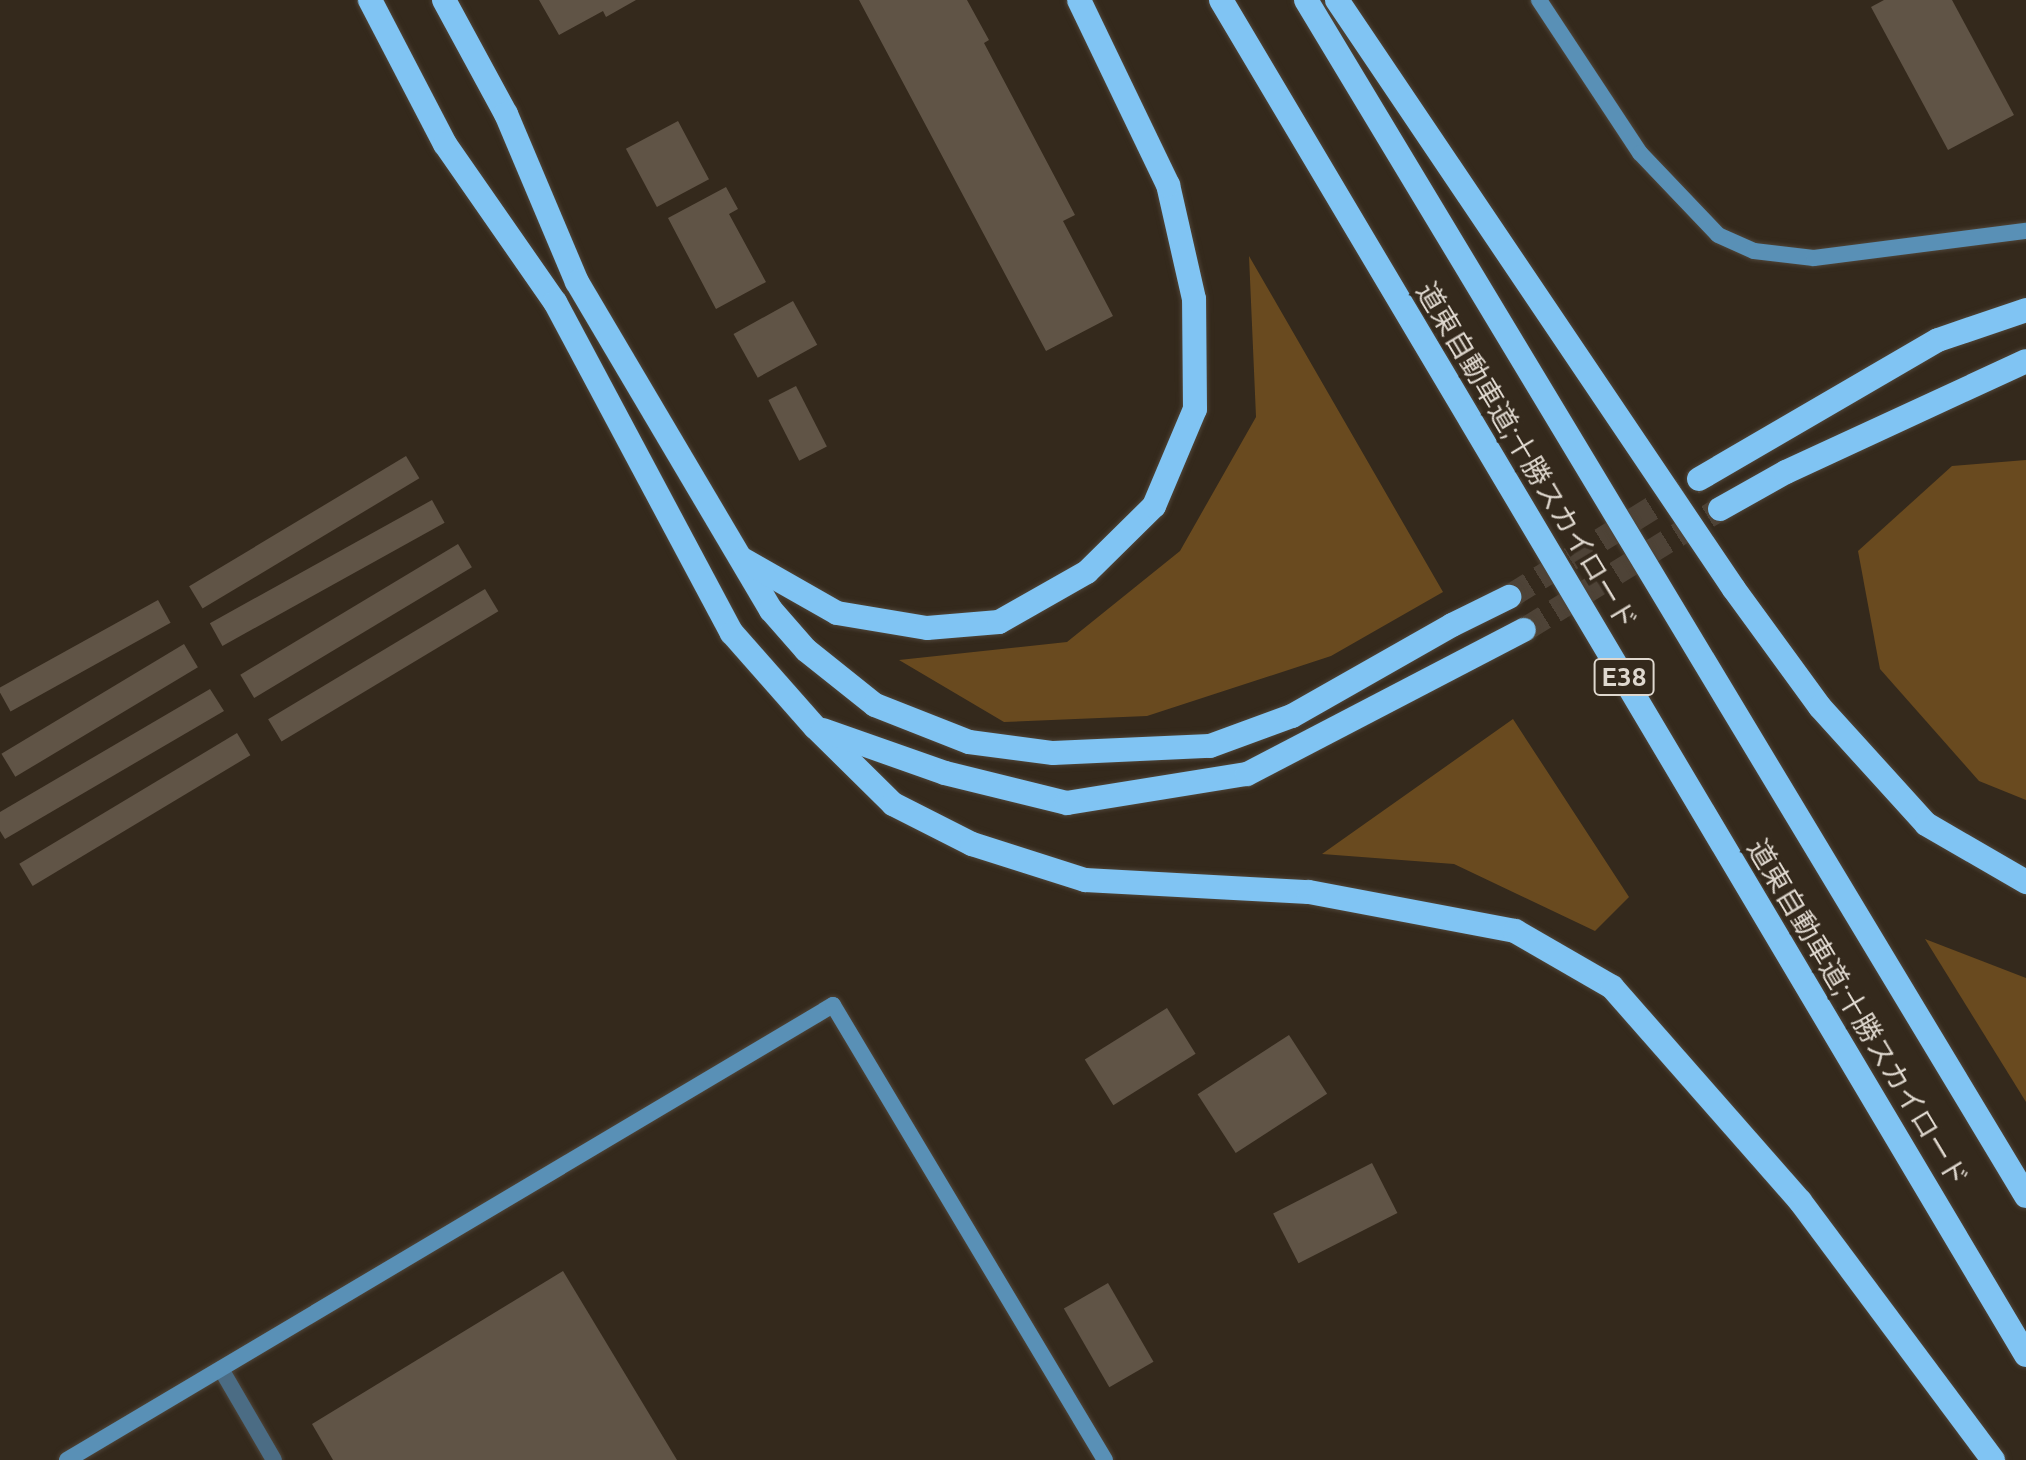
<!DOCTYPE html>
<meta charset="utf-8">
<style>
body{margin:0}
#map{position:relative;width:2026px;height:1460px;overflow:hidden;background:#34291c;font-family:Ubuntu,"Noto Sans JP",sans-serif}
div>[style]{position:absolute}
.forest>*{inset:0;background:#694a1f}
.building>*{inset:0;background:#605446;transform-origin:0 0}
.highway-tunnel>*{height:24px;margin-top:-12px;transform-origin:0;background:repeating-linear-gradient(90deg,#4e4337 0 24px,transparent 0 36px)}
.roads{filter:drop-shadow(0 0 2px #4f4539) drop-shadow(0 0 2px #4f4539)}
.lane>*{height:16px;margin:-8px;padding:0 8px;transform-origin:8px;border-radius:8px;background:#4b6c84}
.secondary>*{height:16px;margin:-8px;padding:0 8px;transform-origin:8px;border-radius:8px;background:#5990b6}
.highway>*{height:24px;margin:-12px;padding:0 12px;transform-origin:12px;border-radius:12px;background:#80c4f3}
span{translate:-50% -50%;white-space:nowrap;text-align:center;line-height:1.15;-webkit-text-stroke:8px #34291c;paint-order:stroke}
.shield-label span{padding:2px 6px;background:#34291c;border:2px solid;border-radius:6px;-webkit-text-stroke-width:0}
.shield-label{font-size:26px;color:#dfd8cf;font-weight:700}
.street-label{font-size:28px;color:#dfd8cf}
</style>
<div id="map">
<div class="forest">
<div style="clip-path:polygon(1249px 256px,1443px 592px,1331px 656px,1147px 716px,1004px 722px,899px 660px,1067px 642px,1180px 551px,1256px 417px)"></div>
<div style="clip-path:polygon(2026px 460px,2026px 800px,1979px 781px,1880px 669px,1858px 551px,1952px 466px)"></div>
<div style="clip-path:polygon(1513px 719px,1629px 897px,1595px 931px,1454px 864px,1322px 854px)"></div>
<div style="clip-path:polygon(1925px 939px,2026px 978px,2026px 1102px)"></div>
</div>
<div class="building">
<div style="clip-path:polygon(539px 0,636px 0,606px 17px,603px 11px,559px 35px)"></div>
<div style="clip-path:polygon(859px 0,967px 0,989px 40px,984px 43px,1075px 215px,1063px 221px,1113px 316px,1046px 351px)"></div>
<div style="clip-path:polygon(1884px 0,1952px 0,2014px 115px,1948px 150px,1871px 7px)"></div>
<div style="left:678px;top:121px;width:66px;height:59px;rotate:62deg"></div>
<div style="clip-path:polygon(726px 187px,738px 209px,729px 214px,766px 282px,716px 309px,668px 218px)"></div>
<div style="left:793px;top:301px;width:50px;height:68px;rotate:61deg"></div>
<div style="left:796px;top:386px;width:68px;height:31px;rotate:63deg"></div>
<div style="left:406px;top:456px;width:26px;height:253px;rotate:59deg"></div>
<div style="left:432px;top:500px;width:26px;height:254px;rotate:61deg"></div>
<div style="left:458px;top:544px;width:27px;height:254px;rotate:59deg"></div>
<div style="left:485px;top:589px;width:26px;height:253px;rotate:59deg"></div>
<div style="left:158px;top:600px;width:26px;height:183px;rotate:61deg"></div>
<div style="left:184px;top:644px;width:27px;height:213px;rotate:59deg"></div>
<div style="clip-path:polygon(210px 689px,224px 711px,5px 839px,0 831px,0 812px)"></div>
<div style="left:237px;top:733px;width:26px;height:254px;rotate:59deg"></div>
<div style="left:1167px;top:1008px;width:54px;height:97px;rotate:58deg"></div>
<div style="left:1289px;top:1035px;width:70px;height:109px;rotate:57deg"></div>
<div style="left:1372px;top:1163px;width:56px;height:111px;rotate:63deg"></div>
<div style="clip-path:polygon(563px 1271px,677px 1460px,333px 1460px,312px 1424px)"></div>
<div style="left:1108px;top:1283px;width:91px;height:51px;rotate:60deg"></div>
</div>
<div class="highway-tunnel">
<div style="left:1509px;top:597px;width:224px;rotate:-31.8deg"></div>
<div style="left:1524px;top:630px;width:230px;rotate:-31.7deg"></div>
</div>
<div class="roads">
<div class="lane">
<div style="left:221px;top:1369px;width:105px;rotate:59.8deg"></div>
</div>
<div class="secondary">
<div style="left:1539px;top:0;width:183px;rotate:56.6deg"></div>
<div style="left:1640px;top:153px;width:113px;rotate:46.4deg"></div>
<div style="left:1718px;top:235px;width:39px;rotate:24deg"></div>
<div style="left:1754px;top:251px;width:60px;rotate:6.7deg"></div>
<div style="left:1814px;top:258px;width:214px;rotate:-7.3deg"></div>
<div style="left:67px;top:1460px;width:891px;rotate:-30.71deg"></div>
<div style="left:833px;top:1005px;width:530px;rotate:59.13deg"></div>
</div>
<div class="highway">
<div style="left:370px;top:0;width:162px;rotate:62.5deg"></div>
<div style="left:445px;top:144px;width:193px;rotate:55.2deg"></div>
<div style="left:555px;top:302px;width:375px;rotate:61.9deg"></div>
<div style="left:732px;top:633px;width:125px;rotate:48.6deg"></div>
<div style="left:815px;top:727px;width:110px;rotate:44.6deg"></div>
<div style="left:893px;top:804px;width:89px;rotate:26.9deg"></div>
<div style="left:972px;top:844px;width:119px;rotate:17.7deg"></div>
<div style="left:1085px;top:880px;width:224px;rotate:3.1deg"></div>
<div style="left:1309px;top:892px;width:210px;rotate:10.7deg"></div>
<div style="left:1515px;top:931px;width:112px;rotate:30deg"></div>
<div style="left:1612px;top:987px;width:285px;rotate:48.7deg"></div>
<div style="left:1800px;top:1201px;width:323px;rotate:53.3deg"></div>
<div style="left:444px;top:0;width:130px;rotate:61.5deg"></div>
<div style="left:506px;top:114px;width:182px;rotate:67.1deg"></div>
<div style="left:577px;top:282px;width:381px;rotate:59.4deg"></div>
<div style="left:771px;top:610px;width:53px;rotate:48.8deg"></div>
<div style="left:806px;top:650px;width:88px;rotate:38.6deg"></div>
<div style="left:875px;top:705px;width:101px;rotate:21.5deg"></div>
<div style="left:969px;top:742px;width:85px;rotate:7.5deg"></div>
<div style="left:1053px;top:753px;width:157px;rotate:-2.6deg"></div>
<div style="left:1210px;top:746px;width:87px;rotate:-20.1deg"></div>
<div style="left:1292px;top:716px;width:184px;rotate:-29.6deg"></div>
<div style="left:1452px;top:625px;width:64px;rotate:-26.2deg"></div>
<div style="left:1221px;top:0;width:1576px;rotate:59.29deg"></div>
<div style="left:1306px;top:0;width:1396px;rotate:58.95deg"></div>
<div style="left:1337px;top:0;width:710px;rotate:56.02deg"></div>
<div style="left:1734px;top:589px;width:146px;rotate:53.9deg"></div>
<div style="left:1820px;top:707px;width:158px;rotate:47.8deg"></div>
<div style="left:1926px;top:824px;width:116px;rotate:30.1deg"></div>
<div style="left:1699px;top:479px;width:276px;rotate:-30.2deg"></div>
<div style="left:1938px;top:340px;width:93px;rotate:-18.8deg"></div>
<div style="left:1720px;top:509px;width:76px;rotate:-29.3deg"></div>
<div style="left:1786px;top:472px;width:264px;rotate:-24.8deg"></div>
<div style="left:742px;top:559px;width:109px;rotate:29.6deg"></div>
<div style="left:837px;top:613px;width:91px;rotate:9.5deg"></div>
<div style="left:927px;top:628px;width:72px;rotate:-4.8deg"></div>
<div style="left:999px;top:622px;width:101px;rotate:-29.6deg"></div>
<div style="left:1087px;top:572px;width:94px;rotate:-44.6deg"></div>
<div style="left:1154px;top:506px;width:105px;rotate:-67.1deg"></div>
<div style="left:1195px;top:409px;width:110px;rotate:-90.5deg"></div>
<div style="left:1194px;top:299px;width:117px;rotate:-102.8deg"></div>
<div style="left:1168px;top:185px;width:205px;rotate:-115.7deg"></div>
<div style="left:823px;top:730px;width:129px;rotate:19.4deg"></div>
<div style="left:945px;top:773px;width:126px;rotate:13.8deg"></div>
<div style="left:1067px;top:803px;width:182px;rotate:-9.2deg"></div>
<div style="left:1247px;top:774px;width:312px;rotate:-27.5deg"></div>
</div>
</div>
<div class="shield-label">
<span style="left:1624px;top:677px">E38</span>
</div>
<div class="street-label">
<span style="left:1527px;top:456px;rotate:59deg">道東自動車道;十勝スカイロード</span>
<span style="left:1858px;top:1013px;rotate:59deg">道東自動車道;十勝スカイロード</span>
</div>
</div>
